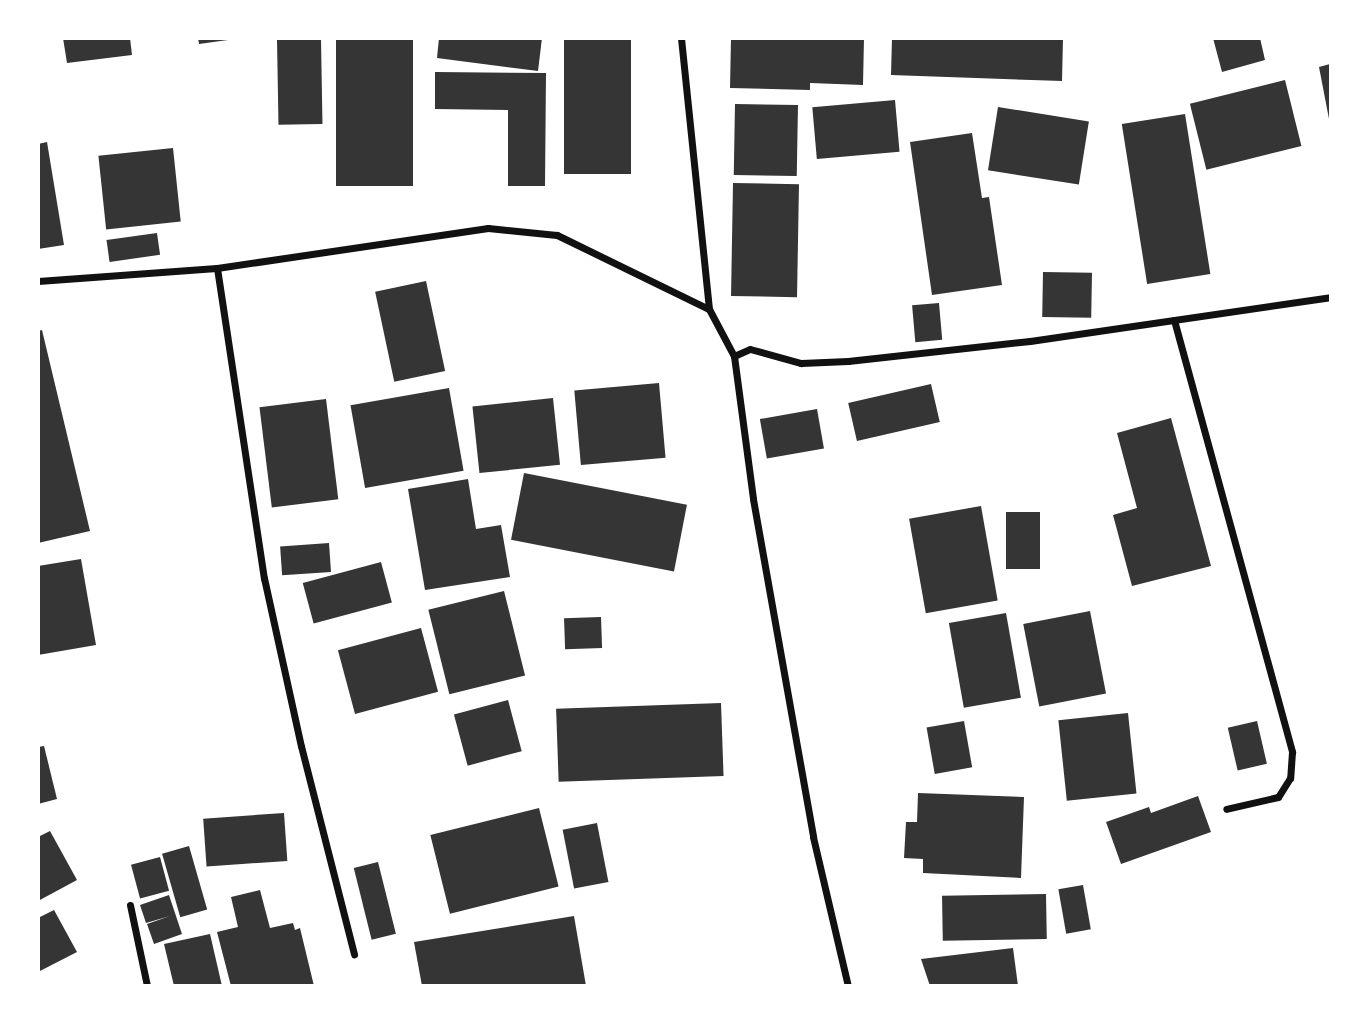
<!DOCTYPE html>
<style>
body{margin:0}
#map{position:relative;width:1369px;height:1024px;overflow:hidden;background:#fff;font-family:Overpass,sans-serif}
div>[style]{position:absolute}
.building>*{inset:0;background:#353535;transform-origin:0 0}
.minor>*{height:7px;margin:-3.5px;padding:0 3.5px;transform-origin:3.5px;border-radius:3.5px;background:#111}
span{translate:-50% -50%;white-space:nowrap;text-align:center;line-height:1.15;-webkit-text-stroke:6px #fff;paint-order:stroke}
.frame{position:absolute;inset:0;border:40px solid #fff;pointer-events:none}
</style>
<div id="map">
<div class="building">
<div style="clip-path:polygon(63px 38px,130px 38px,132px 55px,67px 63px)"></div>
<div style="clip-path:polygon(198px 38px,227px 38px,228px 40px,199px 44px)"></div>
<div style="left:336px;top:38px;width:77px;height:148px"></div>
<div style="clip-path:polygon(439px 38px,542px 38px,538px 71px,437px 58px)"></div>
<div style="left:564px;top:38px;width:67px;height:136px"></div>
<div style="clip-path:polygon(731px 38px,864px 38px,863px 85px,810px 83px,810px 90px,730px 88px)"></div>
<div style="clip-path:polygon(892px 38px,1063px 38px,1062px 81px,891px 75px)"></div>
<div style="clip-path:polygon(1213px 38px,1260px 38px,1265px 60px,1222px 72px)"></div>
<div style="left:321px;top:39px;width:85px;height:44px;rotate:89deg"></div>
<div style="clip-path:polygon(1330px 64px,1330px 119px,1329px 119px,1319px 67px)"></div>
<div style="clip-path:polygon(435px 72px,546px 73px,545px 186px,508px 186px,508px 110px,435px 109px)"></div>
<div style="left:1285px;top:80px;width:68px;height:98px;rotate:76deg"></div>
<div style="left:895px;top:100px;width:52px;height:83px;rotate:85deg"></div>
<div style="left:735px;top:104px;width:63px;height:71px;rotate:1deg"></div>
<div style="left:998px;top:107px;width:92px;height:64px;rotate:9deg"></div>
<div style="left:1185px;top:114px;width:162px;height:64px;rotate:81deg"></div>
<div style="clip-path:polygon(972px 133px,982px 198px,989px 197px,1002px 285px,932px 295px,910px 142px)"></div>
<div style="clip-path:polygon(47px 142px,64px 245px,38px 249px,38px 144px)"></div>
<div style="left:173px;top:148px;width:74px;height:75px;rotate:84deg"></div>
<div style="left:733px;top:183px;width:66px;height:113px;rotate:1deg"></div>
<div style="left:157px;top:233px;width:22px;height:51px;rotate:82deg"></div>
<div style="left:1043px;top:272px;width:49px;height:45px;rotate:1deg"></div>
<div style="left:426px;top:281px;width:92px;height:52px;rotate:78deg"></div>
<div style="left:939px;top:303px;width:37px;height:27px;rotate:85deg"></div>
<div style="clip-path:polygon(42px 330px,90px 531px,38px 543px,38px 331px)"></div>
<div style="left:659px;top:383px;width:75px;height:85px;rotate:85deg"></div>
<div style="left:931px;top:384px;width:39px;height:85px;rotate:77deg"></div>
<div style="left:449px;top:388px;width:84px;height:100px;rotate:80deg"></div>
<div style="left:553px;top:398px;width:67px;height:81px;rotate:84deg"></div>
<div style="left:326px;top:399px;width:101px;height:67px;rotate:83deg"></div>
<div style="left:817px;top:409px;width:40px;height:58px;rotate:80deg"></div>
<div style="clip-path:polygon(1171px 418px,1211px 566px,1132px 586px,1113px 515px,1137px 508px,1117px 433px)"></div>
<div style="left:524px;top:473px;width:166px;height:68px;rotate:11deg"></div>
<div style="clip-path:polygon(468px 479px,476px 529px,501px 525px,510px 577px,425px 590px,408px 489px)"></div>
<div style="left:981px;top:506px;width:96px;height:73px;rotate:80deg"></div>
<div style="left:1006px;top:512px;width:34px;height:57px"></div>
<div style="left:329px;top:543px;width:29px;height:49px;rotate:86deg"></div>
<div style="clip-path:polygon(81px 559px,96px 645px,38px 655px,38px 566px)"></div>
<div style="left:381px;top:562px;width:42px;height:81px;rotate:75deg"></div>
<div style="left:504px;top:591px;width:87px;height:78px;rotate:76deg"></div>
<div style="left:1090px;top:611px;width:84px;height:68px;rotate:79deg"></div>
<div style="left:1006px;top:613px;width:86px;height:58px;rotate:80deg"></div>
<div style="left:601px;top:617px;width:31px;height:37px;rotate:88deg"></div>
<div style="left:421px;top:628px;width:66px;height:86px;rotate:75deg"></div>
<div style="left:508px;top:700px;width:53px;height:56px;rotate:75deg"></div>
<div style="left:721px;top:703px;width:73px;height:165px;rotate:88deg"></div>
<div style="left:1128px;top:713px;width:81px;height:70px;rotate:84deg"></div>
<div style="left:964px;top:721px;width:47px;height:38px;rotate:80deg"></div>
<div style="left:1257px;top:721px;width:44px;height:30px;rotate:77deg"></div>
<div style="clip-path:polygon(44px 746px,57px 799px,38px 804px,38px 747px)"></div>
<div style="clip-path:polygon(918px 793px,1024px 797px,1021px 878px,923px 873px,923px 859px,904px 858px,906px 822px,917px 822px)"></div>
<div style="clip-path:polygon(1198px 796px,1211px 832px,1121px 864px,1106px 822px,1149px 807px,1151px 813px)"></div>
<div style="left:539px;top:808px;width:81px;height:112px;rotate:76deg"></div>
<div style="left:284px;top:813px;width:48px;height:81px;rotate:86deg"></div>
<div style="left:597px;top:823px;width:60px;height:35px;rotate:79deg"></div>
<div style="clip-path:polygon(50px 831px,77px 880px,38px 901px,38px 837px)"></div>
<div style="left:189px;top:846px;width:66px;height:28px;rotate:74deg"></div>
<div style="left:160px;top:857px;width:35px;height:30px;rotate:75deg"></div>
<div style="left:378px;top:862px;width:74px;height:25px;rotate:76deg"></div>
<div style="left:1083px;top:885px;width:45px;height:25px;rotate:80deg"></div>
<div style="clip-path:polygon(260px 890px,270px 928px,293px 923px,295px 930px,300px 928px,314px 986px,231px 986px,217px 932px,238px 927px,231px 897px)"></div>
<div style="left:1046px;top:894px;width:45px;height:104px;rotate:89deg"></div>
<div style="clip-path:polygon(169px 895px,182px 934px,154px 944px,147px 924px,170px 916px,146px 923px,140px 905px)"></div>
<div style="clip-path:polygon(54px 910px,77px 952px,38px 972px,38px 918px)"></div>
<div style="clip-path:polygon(574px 916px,586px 986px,422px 986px,414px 942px)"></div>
<div style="clip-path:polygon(210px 934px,222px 986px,174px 986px,164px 944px)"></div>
<div style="clip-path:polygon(1013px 948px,1018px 986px,930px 986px,921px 959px)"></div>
</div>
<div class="minor">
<div style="left:681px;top:38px;width:272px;rotate:84.1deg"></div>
<div style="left:217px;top:268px;width:314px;rotate:81.4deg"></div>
<div style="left:264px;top:578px;width:172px;rotate:77.6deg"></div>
<div style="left:301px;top:746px;width:215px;rotate:75.7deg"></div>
<div style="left:38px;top:281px;width:179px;rotate:-4.2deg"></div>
<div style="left:217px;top:268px;width:274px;rotate:-8.4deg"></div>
<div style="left:488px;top:228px;width:69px;rotate:5.8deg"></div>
<div style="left:557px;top:235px;width:169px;rotate:26deg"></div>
<div style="left:709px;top:309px;width:53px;rotate:62deg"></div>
<div style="left:734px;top:356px;width:144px;rotate:82.4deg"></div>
<div style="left:753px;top:499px;width:343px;rotate:79.9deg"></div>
<div style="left:813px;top:837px;width:153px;rotate:76.8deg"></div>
<div style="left:1174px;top:320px;width:448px;rotate:74.7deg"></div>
<div style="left:1292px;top:752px;width:26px;rotate:94deg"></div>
<div style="left:1290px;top:778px;width:22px;rotate:122deg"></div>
<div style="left:1278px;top:797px;width:53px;rotate:167deg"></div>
<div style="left:734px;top:356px;width:17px;rotate:-24deg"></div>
<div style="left:750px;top:349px;width:53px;rotate:15.4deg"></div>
<div style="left:801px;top:363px;width:47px;rotate:-2.4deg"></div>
<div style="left:848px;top:361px;width:183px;rotate:-6.3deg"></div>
<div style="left:1030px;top:341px;width:303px;rotate:-8.3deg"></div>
<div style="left:130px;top:905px;width:83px;rotate:78.1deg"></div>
</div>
<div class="frame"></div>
</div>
